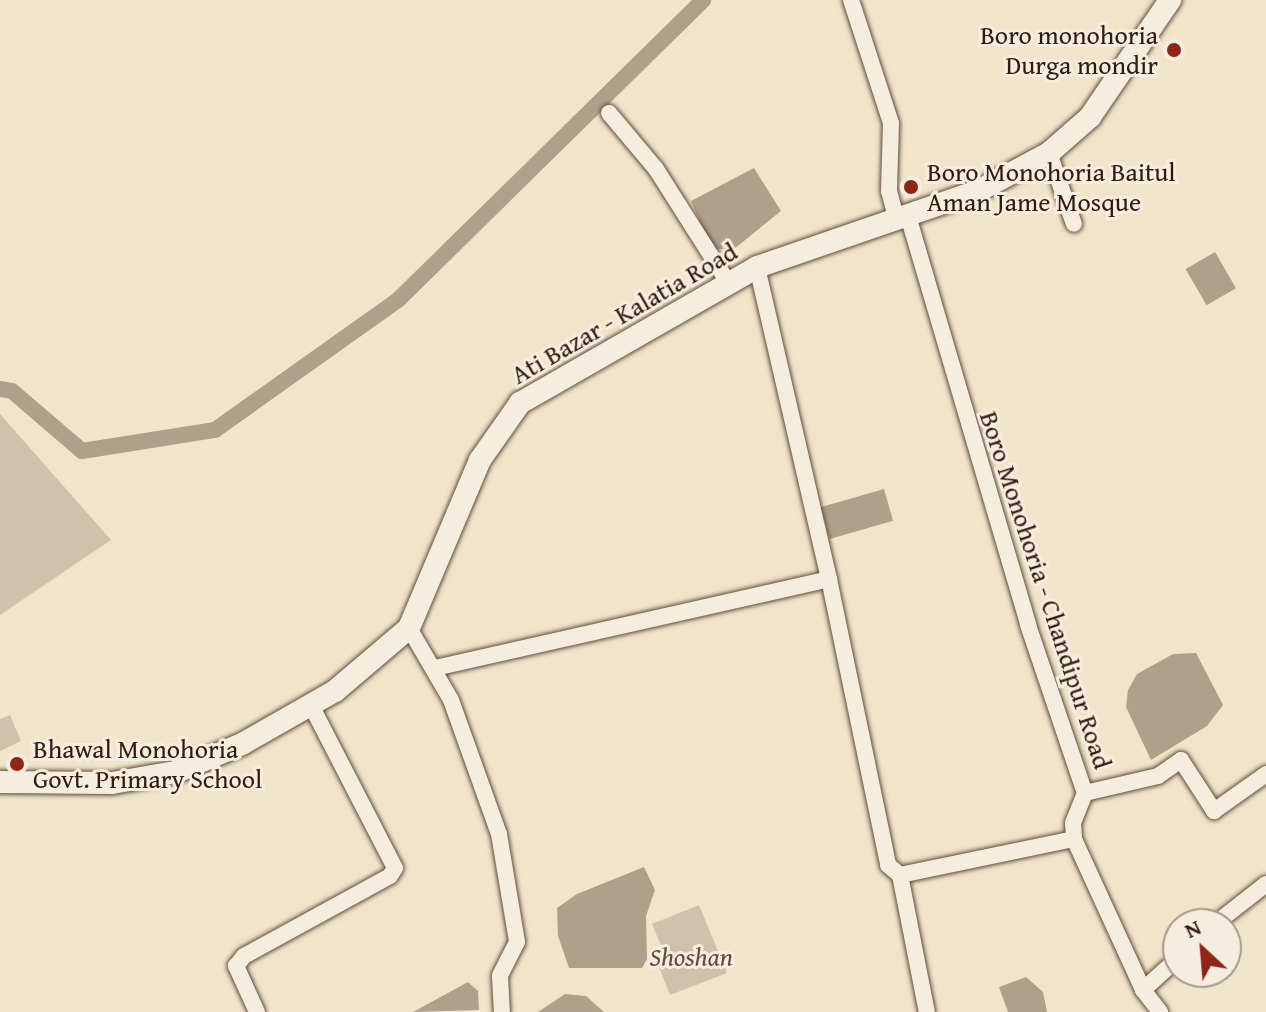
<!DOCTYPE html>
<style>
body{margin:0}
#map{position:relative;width:1266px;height:1012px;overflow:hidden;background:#f0e4ca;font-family:"Gentium Book Plus",serif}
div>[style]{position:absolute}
.green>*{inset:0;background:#d0c2aa}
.water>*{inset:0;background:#afa08a;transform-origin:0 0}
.canal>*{height:16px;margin:-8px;padding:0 8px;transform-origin:8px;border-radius:8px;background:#afa08a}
.roads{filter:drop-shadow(0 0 2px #614d3c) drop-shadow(0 0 2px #614d3c)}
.minor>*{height:16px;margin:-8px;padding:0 8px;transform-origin:8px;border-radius:8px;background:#f5eddd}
.secondary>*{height:22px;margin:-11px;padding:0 11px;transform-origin:11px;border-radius:11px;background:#f5eddd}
.dots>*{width:22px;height:22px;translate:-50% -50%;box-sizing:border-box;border:4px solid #f5eddd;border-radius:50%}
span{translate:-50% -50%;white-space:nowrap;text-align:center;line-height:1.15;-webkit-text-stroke:6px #f5eddd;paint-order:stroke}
.poi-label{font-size:26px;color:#311b0d}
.right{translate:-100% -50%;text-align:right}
.left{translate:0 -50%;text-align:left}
.street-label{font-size:26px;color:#311b0d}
.park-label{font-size:26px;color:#614d3c;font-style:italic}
.north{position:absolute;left:1162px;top:908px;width:80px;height:80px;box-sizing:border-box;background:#f5eddd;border:2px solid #a7998a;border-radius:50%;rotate:334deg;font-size:22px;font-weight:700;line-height:32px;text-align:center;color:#311b0d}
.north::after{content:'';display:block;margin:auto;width:28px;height:36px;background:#8f2418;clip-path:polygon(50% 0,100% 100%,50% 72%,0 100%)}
</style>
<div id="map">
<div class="green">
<div style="clip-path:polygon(0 414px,111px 540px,0 615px)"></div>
<div style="clip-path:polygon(10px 715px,21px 741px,0 751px,0 719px)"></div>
<div style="clip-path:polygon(699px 905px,727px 973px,670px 995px,653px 952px,662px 948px,652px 924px)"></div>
</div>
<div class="water">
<div style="clip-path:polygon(754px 168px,781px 211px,734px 249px,712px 249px,691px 201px)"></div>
<div style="left:1215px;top:252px;width:42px;height:34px;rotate:60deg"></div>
<div style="left:884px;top:489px;width:33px;height:66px;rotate:74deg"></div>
<div style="clip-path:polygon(1196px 653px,1223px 705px,1207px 726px,1151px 760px,1126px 707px,1128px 690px,1137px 674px,1173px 654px)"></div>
<div style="clip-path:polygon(644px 867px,655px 890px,646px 916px,647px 959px,642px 968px,569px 968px,558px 936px,557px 908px,577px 894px)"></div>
<div style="clip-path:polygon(1026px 977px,1043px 992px,1047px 1012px,1008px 1012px,999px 987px)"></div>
<div style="clip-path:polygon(468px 982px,478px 991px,479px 1010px,413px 1012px)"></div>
<div style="clip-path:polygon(565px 994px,586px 996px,604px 1012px,538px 1012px)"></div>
</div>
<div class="canal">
<div style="left:0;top:389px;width:12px;rotate:9deg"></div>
<div style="left:12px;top:391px;width:92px;rotate:40.6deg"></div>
<div style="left:82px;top:451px;width:135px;rotate:-9deg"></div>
<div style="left:215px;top:430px;width:224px;rotate:-35.4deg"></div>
<div style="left:398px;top:300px;width:428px;rotate:-44.5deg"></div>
</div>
<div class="roads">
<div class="minor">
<div style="left:851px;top:0;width:129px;rotate:72deg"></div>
<div style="left:891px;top:123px;width:68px;rotate:91.7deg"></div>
<div style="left:889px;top:191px;width:30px;rotate:75deg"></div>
<div style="left:609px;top:113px;width:73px;rotate:50deg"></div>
<div style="left:656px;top:169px;width:136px;rotate:57.6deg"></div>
<div style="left:1049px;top:153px;width:75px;rotate:70.6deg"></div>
<div style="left:908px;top:216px;width:426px;rotate:73.6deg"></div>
<div style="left:1028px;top:625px;width:177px;rotate:71.3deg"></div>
<div style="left:1085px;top:793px;width:32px;rotate:112deg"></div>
<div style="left:1073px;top:823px;width:16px;rotate:86deg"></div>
<div style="left:1074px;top:839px;width:166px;rotate:65.4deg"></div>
<div style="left:1143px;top:990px;width:28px;rotate:52deg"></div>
<div style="left:757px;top:267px;width:320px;rotate:77deg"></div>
<div style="left:829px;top:579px;width:292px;rotate:78.3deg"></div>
<div style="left:888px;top:865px;width:16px;rotate:40deg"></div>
<div style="left:900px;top:875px;width:178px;rotate:-11.7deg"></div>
<div style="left:409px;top:628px;width:83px;rotate:59.7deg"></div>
<div style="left:451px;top:700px;width:142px;rotate:70.3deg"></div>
<div style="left:499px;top:834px;width:109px;rotate:80.5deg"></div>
<div style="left:517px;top:942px;width:38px;rotate:117deg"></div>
<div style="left:500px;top:976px;width:36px;rotate:87deg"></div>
<div style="left:435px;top:668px;width:404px;rotate:-12.7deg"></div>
<div style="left:1085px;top:793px;width:75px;rotate:-13.1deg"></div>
<div style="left:1158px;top:776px;width:28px;rotate:-35deg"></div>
<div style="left:1181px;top:760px;width:61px;rotate:57.1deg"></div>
<div style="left:1214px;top:811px;width:64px;rotate:-35.4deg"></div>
<div style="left:900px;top:875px;width:140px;rotate:78.9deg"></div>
<div style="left:1215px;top:924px;width:65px;rotate:-38.1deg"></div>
<div style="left:1143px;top:990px;width:47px;rotate:-42.4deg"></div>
<div style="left:257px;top:1012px;width:51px;rotate:-114.5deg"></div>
<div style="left:236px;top:966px;width:13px;rotate:-51deg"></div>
<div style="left:244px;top:956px;width:166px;rotate:-28.7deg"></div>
<div style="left:390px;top:876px;width:9px;rotate:-58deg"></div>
<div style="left:395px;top:868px;width:183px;rotate:-117.3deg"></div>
</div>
<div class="secondary">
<div style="left:0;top:782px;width:112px;rotate:0.5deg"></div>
<div style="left:112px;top:783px;width:65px;rotate:-9.8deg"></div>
<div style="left:176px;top:772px;width:72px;rotate:-23deg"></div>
<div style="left:242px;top:744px;width:107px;rotate:-29.7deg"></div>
<div style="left:335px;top:691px;width:97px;rotate:-40.4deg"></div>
<div style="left:409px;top:628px;width:182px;rotate:-67.1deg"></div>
<div style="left:480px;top:460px;width:70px;rotate:-54.9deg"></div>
<div style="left:520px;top:403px;width:273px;rotate:-29.8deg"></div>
<div style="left:757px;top:267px;width:236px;rotate:-19deg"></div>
<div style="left:980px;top:190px;width:78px;rotate:-28.2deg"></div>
<div style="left:1049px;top:153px;width:55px;rotate:-41.3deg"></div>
<div style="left:1090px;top:117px;width:142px;rotate:-55.6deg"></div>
</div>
</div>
<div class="dots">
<div style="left:1174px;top:50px;background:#8f2418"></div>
<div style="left:911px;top:187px;background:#8f2418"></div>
<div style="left:17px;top:764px;background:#8f2418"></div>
</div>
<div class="poi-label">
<span class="right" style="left:1158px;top:50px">Boro monohoria<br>Durga mondir</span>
<span class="left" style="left:927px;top:187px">Boro Monohoria Baitul<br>Aman Jame Mosque</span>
<span class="left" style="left:33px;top:764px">Bhawal Monohoria<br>Govt. Primary School</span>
</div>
<div class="street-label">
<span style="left:624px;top:313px;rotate:-30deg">Ati Bazar - Kalatia Road</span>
<span style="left:1046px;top:590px;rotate:72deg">Boro Monohoria - Chandipur Road</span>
</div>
<div class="park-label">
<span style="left:691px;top:957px">Shoshan</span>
</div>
<div class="north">N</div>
</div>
